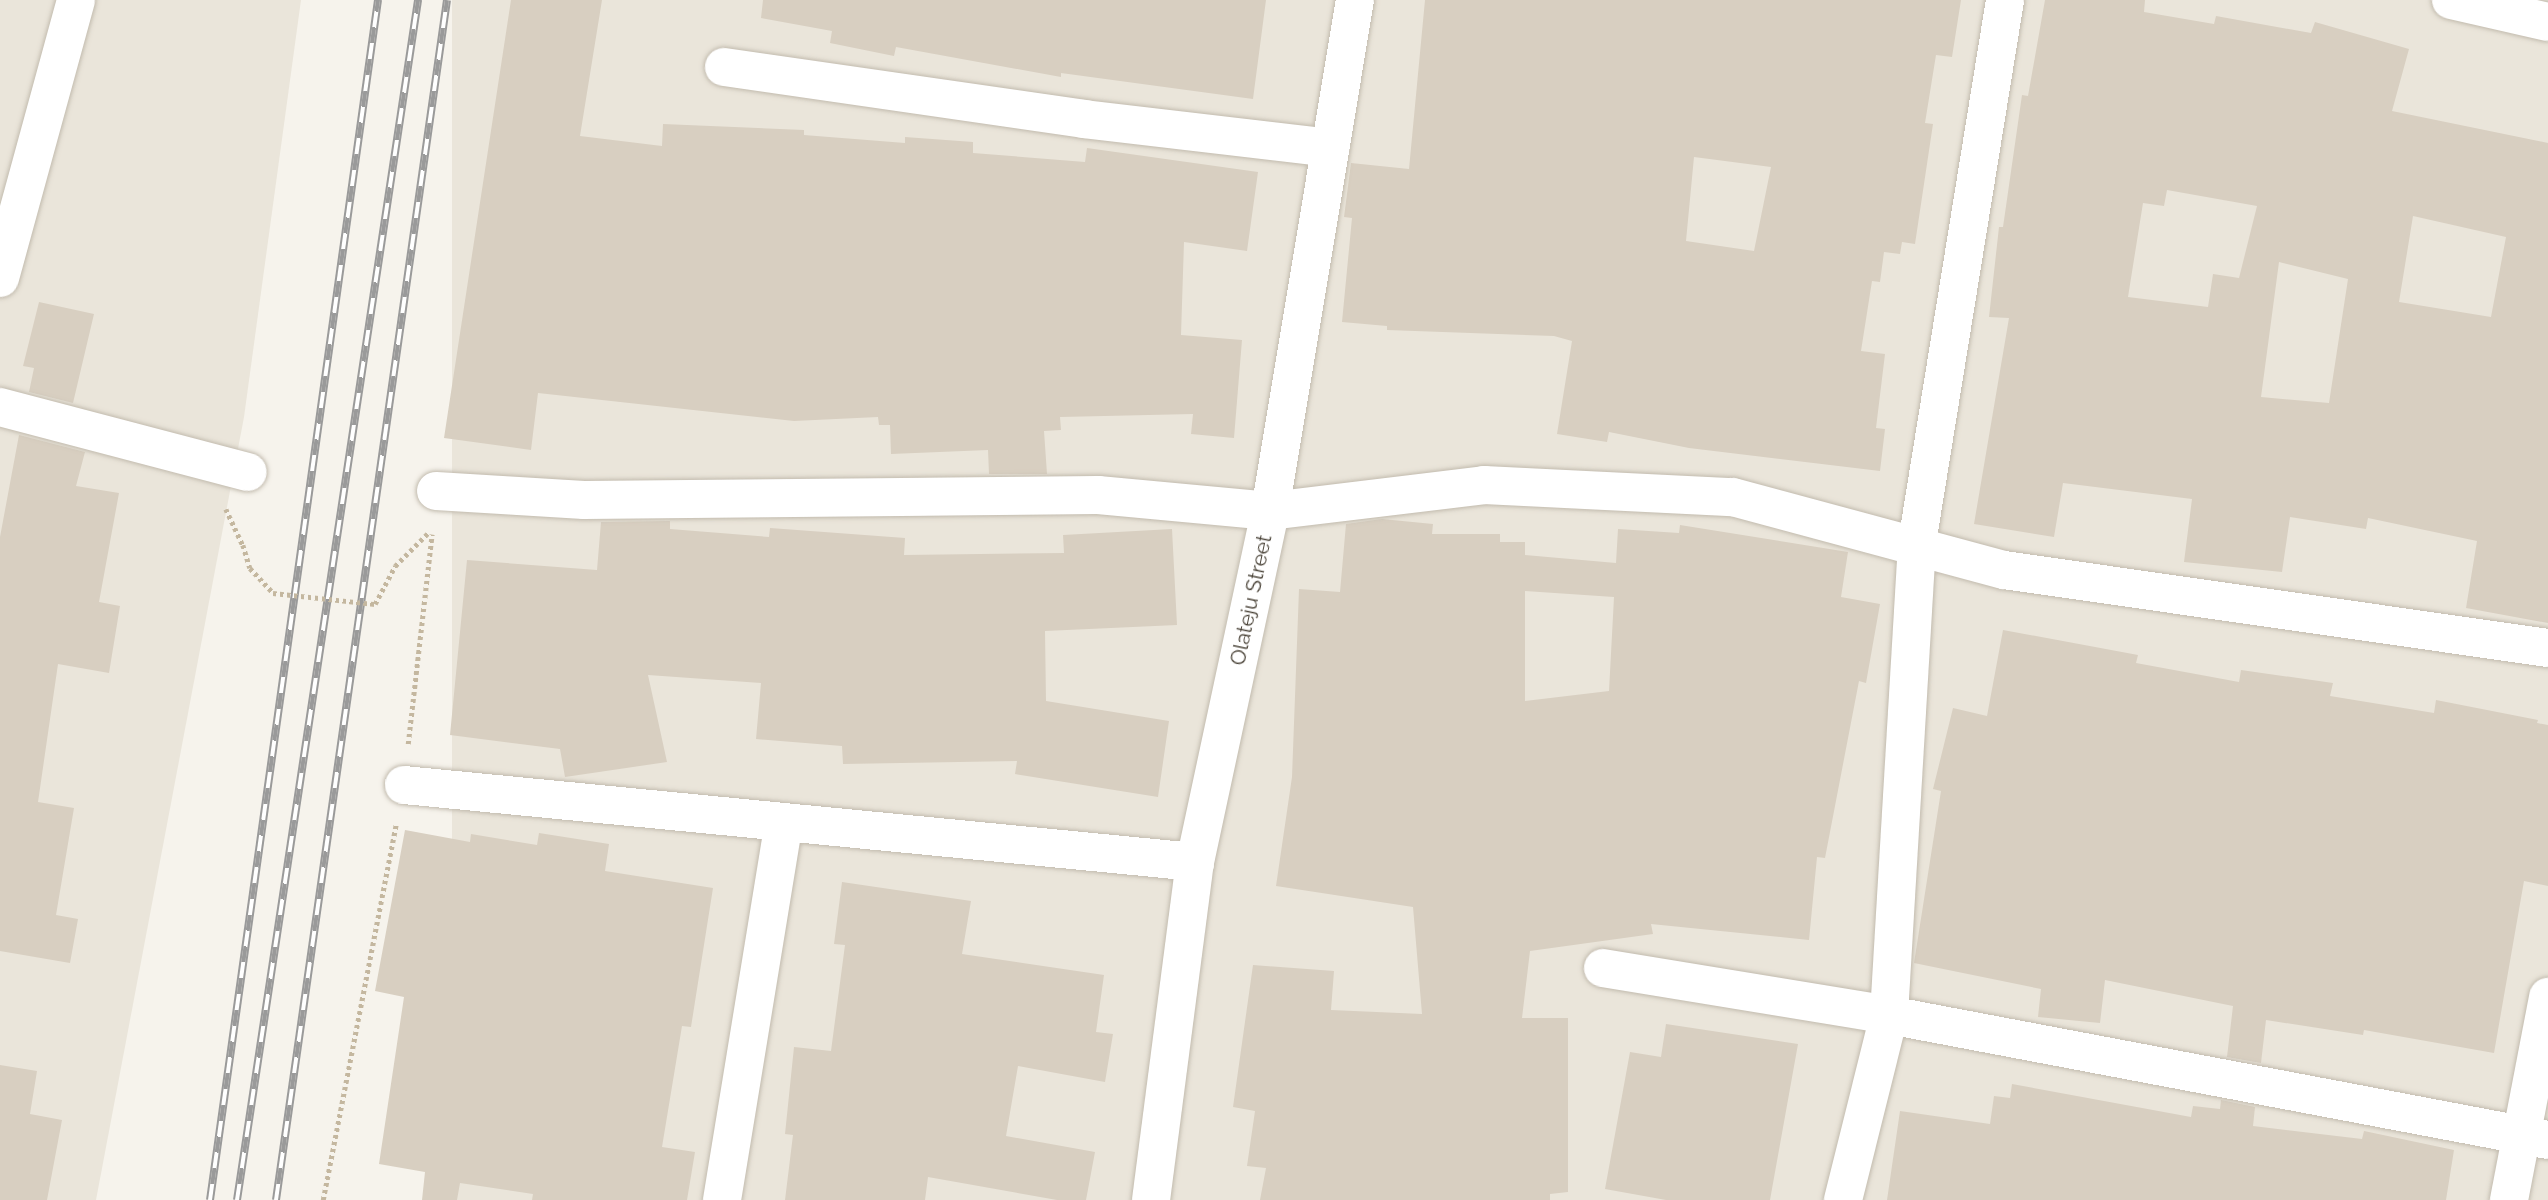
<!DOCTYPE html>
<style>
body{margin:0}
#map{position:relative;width:2548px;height:1200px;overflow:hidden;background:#f6f3ec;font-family:Raleway,sans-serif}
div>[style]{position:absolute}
.residential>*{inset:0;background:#eae5da;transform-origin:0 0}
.building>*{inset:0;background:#d8cfc1}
.path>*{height:4.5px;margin-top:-2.25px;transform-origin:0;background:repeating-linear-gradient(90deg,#c4b79f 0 3.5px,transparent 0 7px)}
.roads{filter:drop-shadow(0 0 2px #c2bbae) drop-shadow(0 0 2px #c2bbae)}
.minor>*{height:38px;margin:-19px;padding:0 19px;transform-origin:19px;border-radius:19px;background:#fff}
.tertiary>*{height:38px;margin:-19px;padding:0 19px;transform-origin:19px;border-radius:19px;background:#fff}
.rail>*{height:8px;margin-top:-4px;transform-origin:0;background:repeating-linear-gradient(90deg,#fff 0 16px,#9a9a9a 0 32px);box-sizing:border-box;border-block:2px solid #9a9a9a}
.path-bridge>*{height:4.5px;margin-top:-2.25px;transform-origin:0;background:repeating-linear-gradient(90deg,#c4b79f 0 3.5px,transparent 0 7px)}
span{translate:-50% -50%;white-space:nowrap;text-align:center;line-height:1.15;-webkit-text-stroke:5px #fff;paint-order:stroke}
.street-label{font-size:21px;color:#4b4439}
</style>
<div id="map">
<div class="residential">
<div style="clip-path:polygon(0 0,301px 0,244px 417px,96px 1200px,0 1200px)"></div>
<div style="left:452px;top:0;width:2096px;height:1214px"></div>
</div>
<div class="building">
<div style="clip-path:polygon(511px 0,602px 0,580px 136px,662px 146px,663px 124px,804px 130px,804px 135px,905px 143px,905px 137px,973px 142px,973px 153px,1085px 162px,1087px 148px,1258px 172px,1247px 251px,1184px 242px,1181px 335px,1242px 340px,1234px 438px,1191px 434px,1193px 414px,1060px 417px,1061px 430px,1044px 431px,1047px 474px,989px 474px,988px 450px,891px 454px,890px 425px,879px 425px,878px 417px,794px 421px,538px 393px,531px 450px,444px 438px)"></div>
<div style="clip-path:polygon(763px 0,1266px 0,1253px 99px,1061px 73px,1061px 77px,896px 47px,894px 56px,830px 43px,832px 31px,761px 18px)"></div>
<div style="clip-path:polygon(evenodd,1425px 0,1961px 0,1952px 57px,1936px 55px,1925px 123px,1933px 124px,1915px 244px,1902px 242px,1900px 254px,1884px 252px,1880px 282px,1872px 281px,1861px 351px,1885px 354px,1876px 428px,1885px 429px,1880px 471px,1689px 448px,1609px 432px,1607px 442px,1557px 434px,1572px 341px,1554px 336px,1387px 330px,1387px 326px,1342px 322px,1352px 218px,1344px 217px,1351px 163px,1409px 169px,1425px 0,1694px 157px,1771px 167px,1754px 251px,1686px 241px,1694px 157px)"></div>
<div style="clip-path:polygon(evenodd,2045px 0,2145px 0,2144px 12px,2214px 24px,2216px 16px,2311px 33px,2315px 22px,2409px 49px,2392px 111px,2548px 143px,2548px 623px,2466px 608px,2477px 541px,2368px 518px,2366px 529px,2290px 517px,2282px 572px,2184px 562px,2192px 499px,2063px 483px,2054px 537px,1974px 524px,2009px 318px,1989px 317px,1999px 227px,2003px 227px,2022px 95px,2028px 96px,2045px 0,2167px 190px,2257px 206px,2239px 278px,2213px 274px,2208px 307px,2128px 297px,2143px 203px,2164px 206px,2167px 190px,2045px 0,2413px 216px,2506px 237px,2491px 317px,2399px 302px,2413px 216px,2045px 0,2279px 262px,2348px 279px,2329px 403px,2261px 397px,2279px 262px)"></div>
<div style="clip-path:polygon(39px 302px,94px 314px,73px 403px,29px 392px,34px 368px,23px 366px)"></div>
<div style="clip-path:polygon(19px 435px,85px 452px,76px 486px,119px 493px,99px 602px,120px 606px,109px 673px,58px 664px,38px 802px,74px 808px,56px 915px,78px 919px,70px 963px,0 951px,0 537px)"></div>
<div style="clip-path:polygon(evenodd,1382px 519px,1433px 524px,1432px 534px,1500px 534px,1500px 542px,1525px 542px,1525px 555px,1616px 563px,1618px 529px,1679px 533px,1680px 525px,1848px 552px,1841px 597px,1880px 604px,1866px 683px,1859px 681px,1825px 858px,1817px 857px,1809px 940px,1651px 924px,1653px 934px,1530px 951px,1522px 1018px,1568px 1018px,1568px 1192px,1550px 1194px,1550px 1200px,1260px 1200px,1266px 1168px,1247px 1166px,1255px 1111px,1233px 1107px,1253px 965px,1334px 971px,1331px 1010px,1422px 1014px,1413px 907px,1276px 886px,1292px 777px,1299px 589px,1340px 592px,1346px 524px,1382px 519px,1525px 591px,1614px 597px,1609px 691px,1525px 701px,1525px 591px)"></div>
<div style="clip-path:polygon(670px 521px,670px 529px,769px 537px,770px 528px,905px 538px,904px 555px,1064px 553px,1063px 535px,1172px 529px,1177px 625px,1045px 631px,1046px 701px,1169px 721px,1158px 797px,1015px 774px,1017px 761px,843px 764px,842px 746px,756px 739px,761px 683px,648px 675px,667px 762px,565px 777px,560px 749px,450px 735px,467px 560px,597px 570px,601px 522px)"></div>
<div style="clip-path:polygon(2003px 630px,2138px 655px,2136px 663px,2239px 682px,2241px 670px,2333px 683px,2330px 696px,2434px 713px,2436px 700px,2538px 720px,2537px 723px,2548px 725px,2548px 886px,2524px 881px,2494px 1053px,2364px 1030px,2363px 1035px,2266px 1020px,2261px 1063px,2227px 1057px,2233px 1006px,2105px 980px,2100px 1023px,2038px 1017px,2041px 989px,1914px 963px,1941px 791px,1933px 789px,1953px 708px,1987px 716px)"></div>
<div style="clip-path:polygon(405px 830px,470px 842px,471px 834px,537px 845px,539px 833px,609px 844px,605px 871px,713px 888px,691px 1027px,682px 1026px,662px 1147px,695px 1152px,687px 1200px,532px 1200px,533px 1194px,460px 1183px,457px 1200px,422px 1200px,425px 1172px,379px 1164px,404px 997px,375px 991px)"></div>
<div style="clip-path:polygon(842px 882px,971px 901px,962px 954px,1104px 975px,1096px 1032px,1113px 1034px,1105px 1082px,1018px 1066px,1006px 1136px,1095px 1152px,1086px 1200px,1057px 1200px,928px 1177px,925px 1200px,785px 1200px,793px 1135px,785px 1134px,794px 1047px,831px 1051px,845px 945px,834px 944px)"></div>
<div style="clip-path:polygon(1666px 1024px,1798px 1044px,1770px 1200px,1666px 1200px,1605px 1189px,1630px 1052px,1661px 1057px)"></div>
<div style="clip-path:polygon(0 1065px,37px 1071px,30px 1114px,62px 1120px,47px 1200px,0 1200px)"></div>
<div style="clip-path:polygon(2012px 1084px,2191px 1117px,2193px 1106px,2220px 1109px,2221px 1100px,2255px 1107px,2253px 1126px,2362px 1139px,2364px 1131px,2454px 1150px,2446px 1200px,1887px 1200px,1900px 1111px,1990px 1124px,1994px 1096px,2010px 1098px)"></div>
</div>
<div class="path">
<div style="left:226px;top:509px;width:40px;rotate:65deg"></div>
<div style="left:395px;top:566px;width:48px;rotate:-45deg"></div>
<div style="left:408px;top:744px;width:211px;rotate:-83.5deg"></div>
<div style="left:323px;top:1200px;width:382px;rotate:-79deg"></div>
</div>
<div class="roads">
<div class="minor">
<div style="left:2451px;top:0;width:99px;rotate:12.8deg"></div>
<div style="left:724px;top:67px;width:364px;rotate:8.2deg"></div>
<div style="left:1084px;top:119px;width:248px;rotate:6.7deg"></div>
<div style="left:0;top:278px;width:288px;rotate:-74.7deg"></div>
<div style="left:0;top:407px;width:256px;rotate:14.7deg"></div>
<div style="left:404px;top:785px;width:795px;rotate:5.56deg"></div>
<div style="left:1603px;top:968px;width:290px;rotate:9.3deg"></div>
<div style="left:1889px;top:1015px;width:671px;rotate:10.74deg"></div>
<div style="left:722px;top:1200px;width:382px;rotate:-80.7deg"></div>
<div style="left:1151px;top:1200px;width:341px;rotate:-82.6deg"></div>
<div style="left:1195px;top:862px;width:359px;rotate:-77.9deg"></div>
<div style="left:1270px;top:511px;width:518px;rotate:-80.56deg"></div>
<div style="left:1843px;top:1200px;width:191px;rotate:-76deg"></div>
<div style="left:1889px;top:1015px;width:473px;rotate:-86.6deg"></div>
<div style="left:1917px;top:543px;width:550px;rotate:-80.79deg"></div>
</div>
<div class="tertiary">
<div style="left:436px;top:491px;width:148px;rotate:3.5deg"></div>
<div style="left:584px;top:500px;width:514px;rotate:-0.56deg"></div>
<div style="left:1098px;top:495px;width:173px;rotate:5.3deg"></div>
<div style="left:1270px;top:511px;width:216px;rotate:-6.9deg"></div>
<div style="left:1484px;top:485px;width:249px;rotate:2.8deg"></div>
<div style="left:1733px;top:497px;width:281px;rotate:15.1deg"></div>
<div style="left:2004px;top:570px;width:550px;rotate:8.16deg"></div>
<div style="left:2509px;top:1200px;width:207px;rotate:-79.1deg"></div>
</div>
</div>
<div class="rail">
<div style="left:210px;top:1200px;width:1212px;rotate:-82.03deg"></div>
<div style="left:237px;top:1200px;width:1214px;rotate:-81.42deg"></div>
<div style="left:276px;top:1200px;width:1212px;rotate:-81.89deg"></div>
</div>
<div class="path-bridge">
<div style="left:243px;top:545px;width:24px;rotate:73deg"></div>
<div style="left:250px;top:568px;width:34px;rotate:47deg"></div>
<div style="left:273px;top:593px;width:103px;rotate:6.2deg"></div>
<div style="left:375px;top:604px;width:43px;rotate:-62.2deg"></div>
</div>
<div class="street-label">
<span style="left:1251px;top:600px;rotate:-78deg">Olateju Street</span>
</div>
</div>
